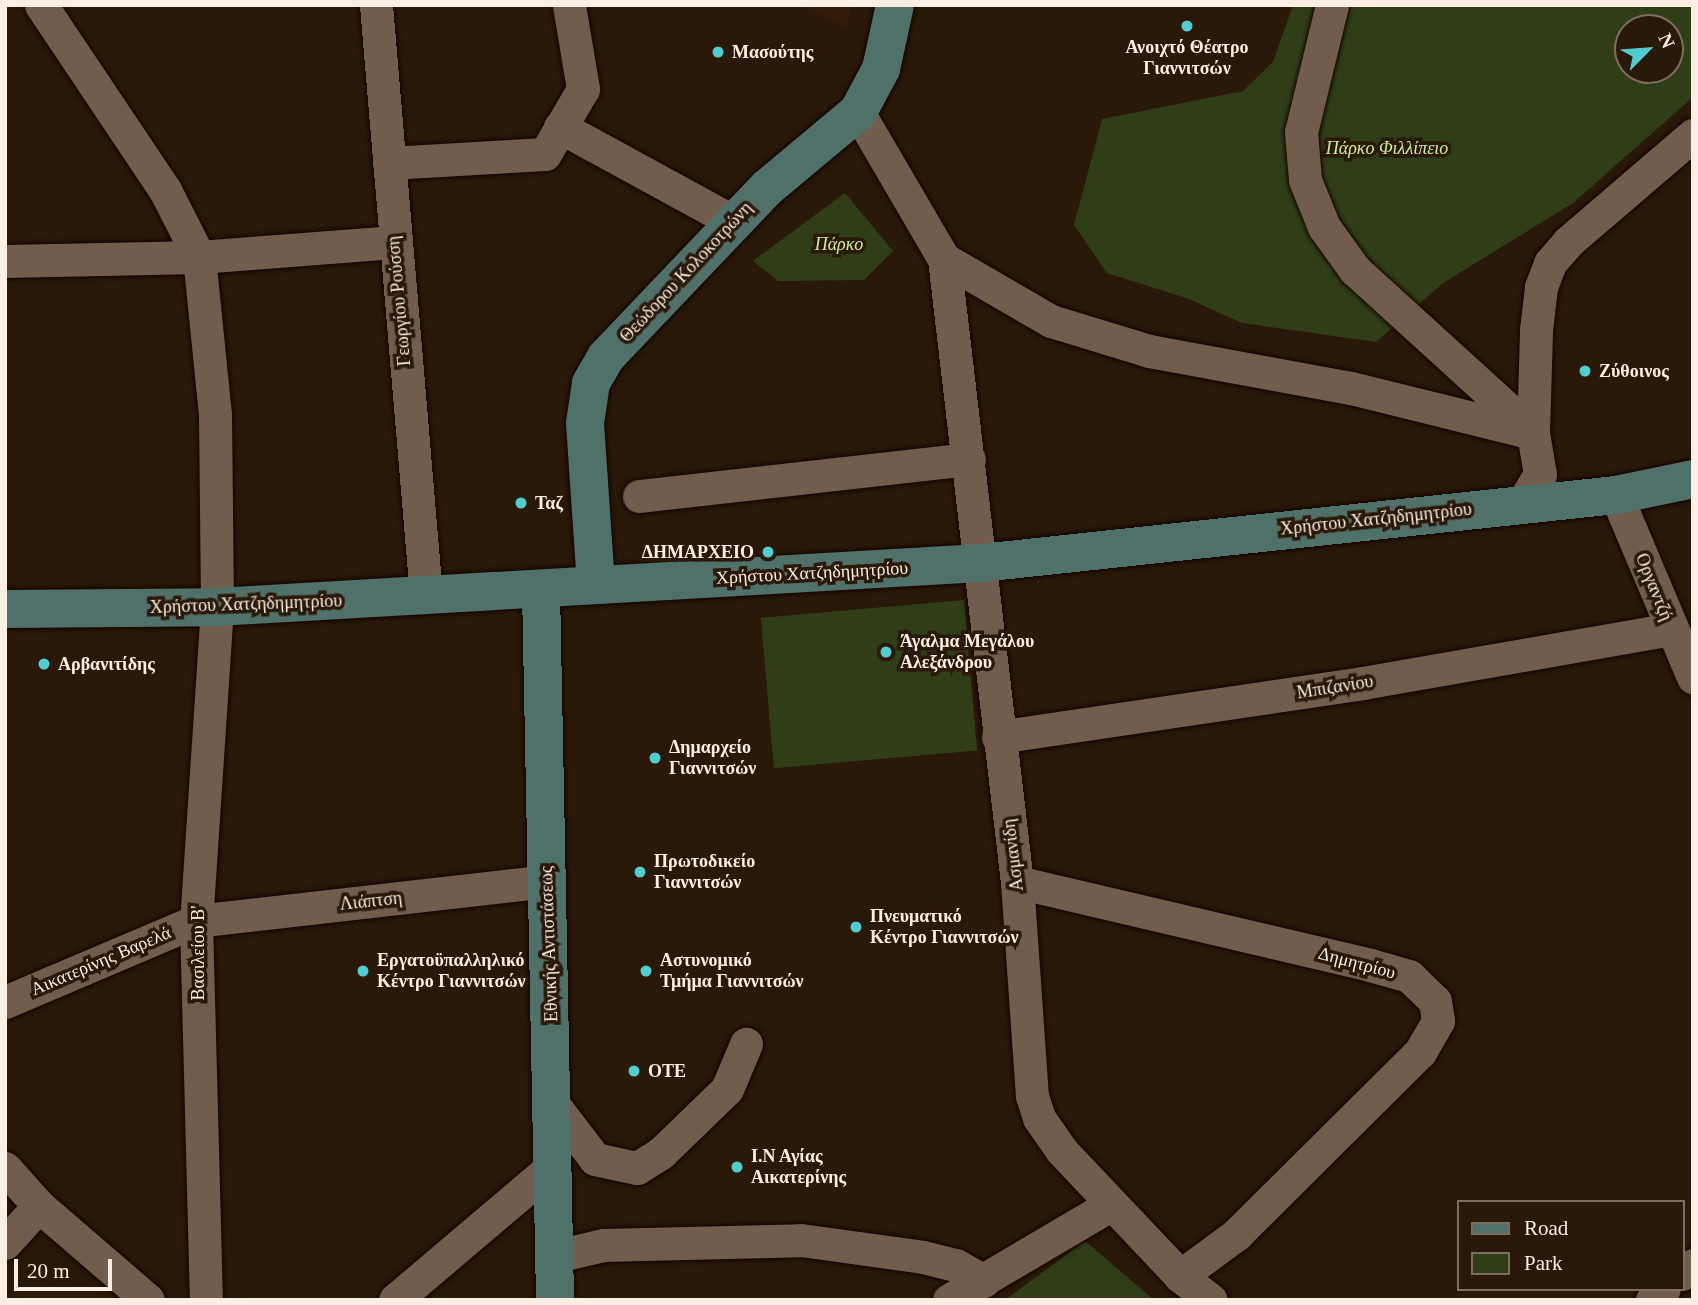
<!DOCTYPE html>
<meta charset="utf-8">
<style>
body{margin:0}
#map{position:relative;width:1698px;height:1305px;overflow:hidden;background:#2a1809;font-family:"Times New Roman",serif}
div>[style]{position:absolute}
.built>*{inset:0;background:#341c08}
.green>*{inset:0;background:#303e18;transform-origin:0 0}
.roads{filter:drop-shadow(0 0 2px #120400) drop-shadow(0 0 2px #120400)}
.street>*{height:33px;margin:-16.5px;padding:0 16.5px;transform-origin:16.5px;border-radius:16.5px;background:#725c4b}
.secondary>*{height:38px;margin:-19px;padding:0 19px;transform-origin:19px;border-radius:19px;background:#507169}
.dots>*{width:19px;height:19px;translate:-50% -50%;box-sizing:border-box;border:4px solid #2a1809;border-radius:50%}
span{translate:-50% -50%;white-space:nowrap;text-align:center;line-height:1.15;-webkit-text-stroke:7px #2a1809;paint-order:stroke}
.poi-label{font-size:18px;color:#fbeee4;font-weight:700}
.left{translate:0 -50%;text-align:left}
.right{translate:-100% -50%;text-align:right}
.park-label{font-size:18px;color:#ceef9a;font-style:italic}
.street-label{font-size:18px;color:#fbeee4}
.frame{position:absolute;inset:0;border:7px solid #fbeee4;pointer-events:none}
.legend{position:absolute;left:1457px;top:1200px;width:228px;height:91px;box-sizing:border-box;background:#2a1809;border:2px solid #7e6e61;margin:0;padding:9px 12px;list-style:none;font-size:21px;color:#fbeee4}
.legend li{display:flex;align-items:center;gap:14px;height:35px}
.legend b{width:35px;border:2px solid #7e6e61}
.north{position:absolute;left:1614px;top:14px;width:70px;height:70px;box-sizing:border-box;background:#2a1809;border:2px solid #7e6e61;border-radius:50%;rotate:65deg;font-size:19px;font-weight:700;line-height:28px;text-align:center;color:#fbeee4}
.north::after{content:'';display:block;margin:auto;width:24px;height:32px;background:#52cdcf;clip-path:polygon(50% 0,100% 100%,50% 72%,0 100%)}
.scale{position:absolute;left:14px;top:1259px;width:98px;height:32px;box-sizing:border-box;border:4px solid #fbeee4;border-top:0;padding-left:9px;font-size:21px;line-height:24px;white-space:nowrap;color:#fbeee4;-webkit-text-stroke:5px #2a1809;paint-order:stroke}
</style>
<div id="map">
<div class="built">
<div style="clip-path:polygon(799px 5px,851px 5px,848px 27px)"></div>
</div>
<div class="green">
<div style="clip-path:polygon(evenodd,1293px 5px,1693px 5px,1693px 97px,1573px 203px,1443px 283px,1376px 342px,1242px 323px,1189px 299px,1107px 273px,1074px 225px,1102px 119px,1243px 91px,1273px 62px,1293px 5px,1628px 28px,1670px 28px,1670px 70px,1628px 70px,1628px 28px)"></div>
<div style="clip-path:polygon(845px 193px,893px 251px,864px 280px,778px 281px,753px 261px)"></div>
<div style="left:964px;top:600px;width:151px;height:204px;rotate:85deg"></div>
<div style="clip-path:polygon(1085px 1241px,1154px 1300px,1005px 1300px)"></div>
</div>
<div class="roads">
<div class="street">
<div style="left:41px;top:5px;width:223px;rotate:56.2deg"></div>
<div style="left:165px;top:190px;width:75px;rotate:63.1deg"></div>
<div style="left:199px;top:257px;width:158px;rotate:84.2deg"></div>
<div style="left:215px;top:414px;width:193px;rotate:89.4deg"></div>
<div style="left:217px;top:607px;width:315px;rotate:93.8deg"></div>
<div style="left:196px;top:921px;width:379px;rotate:88.5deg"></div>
<div style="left:376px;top:5px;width:593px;rotate:85.16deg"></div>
<div style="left:1332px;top:5px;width:131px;rotate:103.7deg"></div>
<div style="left:1301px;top:132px;width:48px;rotate:85.2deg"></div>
<div style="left:1305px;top:180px;width:51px;rotate:68deg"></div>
<div style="left:1324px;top:227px;width:53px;rotate:54.2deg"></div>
<div style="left:1355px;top:270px;width:239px;rotate:42.3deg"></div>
<div style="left:858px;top:112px;width:170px;rotate:59.7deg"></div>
<div style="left:944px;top:259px;width:124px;rotate:30.1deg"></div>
<div style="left:1051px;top:321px;width:102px;rotate:17deg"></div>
<div style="left:1149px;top:351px;width:205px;rotate:10.4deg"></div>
<div style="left:1351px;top:388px;width:187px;rotate:13.9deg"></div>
<div style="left:560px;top:127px;width:198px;rotate:28.6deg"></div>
<div style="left:389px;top:163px;width:156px;rotate:-3.3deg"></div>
<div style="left:545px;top:154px;width:75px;rotate:-59.7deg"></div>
<div style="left:583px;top:89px;width:85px;rotate:-99.5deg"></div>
<div style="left:944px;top:259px;width:627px;rotate:83.32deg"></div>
<div style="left:1017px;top:882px;width:215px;rotate:86deg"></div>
<div style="left:1032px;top:1096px;width:23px;rotate:72deg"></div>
<div style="left:1039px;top:1118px;width:39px;rotate:55deg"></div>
<div style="left:1061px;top:1150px;width:173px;rotate:46.6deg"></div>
<div style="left:1180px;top:1276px;width:39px;rotate:38deg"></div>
<div style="left:5px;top:261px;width:194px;rotate:-1.2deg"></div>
<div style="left:199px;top:257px;width:196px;rotate:-4.4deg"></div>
<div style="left:1616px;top:495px;width:198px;rotate:67.1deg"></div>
<div style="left:639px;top:496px;width:332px;rotate:-6.4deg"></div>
<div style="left:1523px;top:502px;width:33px;rotate:-59deg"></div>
<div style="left:1540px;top:474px;width:42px;rotate:-99.7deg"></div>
<div style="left:1533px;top:433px;width:103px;rotate:-88.3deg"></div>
<div style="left:1536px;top:330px;width:43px;rotate:-83.4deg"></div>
<div style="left:1541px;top:287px;width:26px;rotate:-69deg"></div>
<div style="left:1550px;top:263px;width:28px;rotate:-49deg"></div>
<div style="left:1568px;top:242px;width:165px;rotate:-40.6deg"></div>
<div style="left:998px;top:737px;width:369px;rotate:-8.4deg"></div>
<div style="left:1363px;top:683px;width:313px;rotate:-9.9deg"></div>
<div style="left:1017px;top:882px;width:363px;rotate:13.2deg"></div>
<div style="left:1370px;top:965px;width:41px;rotate:15.8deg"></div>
<div style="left:1409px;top:976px;width:36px;rotate:44deg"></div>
<div style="left:1435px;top:1001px;width:20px;rotate:81deg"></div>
<div style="left:1438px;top:1021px;width:36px;rotate:120deg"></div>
<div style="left:1420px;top:1052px;width:258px;rotate:135.2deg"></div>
<div style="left:1237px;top:1234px;width:71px;rotate:143.6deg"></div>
<div style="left:5px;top:1002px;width:207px;rotate:-23deg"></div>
<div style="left:196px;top:921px;width:352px;rotate:-6.5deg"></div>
<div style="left:553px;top:1104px;width:69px;rotate:52.6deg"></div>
<div style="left:595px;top:1159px;width:43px;rotate:12.1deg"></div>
<div style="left:637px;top:1168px;width:28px;rotate:-32deg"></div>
<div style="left:661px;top:1153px;width:92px;rotate:-44.1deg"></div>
<div style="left:727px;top:1089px;width:49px;rotate:-67.1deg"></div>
<div style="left:5px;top:1168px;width:51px;rotate:48.2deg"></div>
<div style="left:39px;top:1206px;width:144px;rotate:40.8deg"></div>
<div style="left:5px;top:1243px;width:50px;rotate:-47.4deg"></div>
<div style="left:552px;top:1257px;width:52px;rotate:-13.2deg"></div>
<div style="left:603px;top:1245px;width:198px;rotate:-1.4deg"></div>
<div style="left:801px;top:1240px;width:123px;rotate:7.9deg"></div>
<div style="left:923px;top:1257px;width:34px;rotate:14deg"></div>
<div style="left:956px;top:1265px;width:32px;rotate:30deg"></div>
<div style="left:1682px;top:1274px;width:14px;rotate:-39deg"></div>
<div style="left:395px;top:1300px;width:207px;rotate:-40.3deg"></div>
<div style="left:949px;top:1300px;width:189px;rotate:-30.5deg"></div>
<div style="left:1652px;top:1300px;width:16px;rotate:-43deg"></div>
</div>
<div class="secondary">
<div style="left:596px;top:585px;width:162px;rotate:-93.9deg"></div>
<div style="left:585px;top:423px;width:40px;rotate:-81.5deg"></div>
<div style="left:591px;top:383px;width:30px;rotate:-60deg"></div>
<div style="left:606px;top:357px;width:233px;rotate:-46.4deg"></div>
<div style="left:767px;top:188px;width:119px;rotate:-39.9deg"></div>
<div style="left:858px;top:112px;width:49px;rotate:-61.9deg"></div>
<div style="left:881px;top:69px;width:66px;rotate:-77.7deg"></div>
<div style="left:541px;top:589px;width:711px;rotate:88.87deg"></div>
<div style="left:5px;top:609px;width:212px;rotate:-0.5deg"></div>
<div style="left:217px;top:607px;width:765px;rotate:-3.3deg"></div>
<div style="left:981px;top:563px;width:639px;rotate:-6.11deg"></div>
<div style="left:1616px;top:495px;width:79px;rotate:-11.7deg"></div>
</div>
</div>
<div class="dots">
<div style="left:1187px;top:26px;background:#52cdcf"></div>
<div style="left:718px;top:52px;background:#52cdcf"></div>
<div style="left:1585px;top:371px;background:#52cdcf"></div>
<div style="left:521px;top:503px;background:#52cdcf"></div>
<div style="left:768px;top:552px;background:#52cdcf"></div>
<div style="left:886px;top:652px;background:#52cdcf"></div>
<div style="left:44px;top:664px;background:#52cdcf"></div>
<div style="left:655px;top:758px;background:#52cdcf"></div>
<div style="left:640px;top:872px;background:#52cdcf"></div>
<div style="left:856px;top:927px;background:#52cdcf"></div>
<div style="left:363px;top:971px;background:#52cdcf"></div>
<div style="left:646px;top:971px;background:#52cdcf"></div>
<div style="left:634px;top:1071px;background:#52cdcf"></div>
<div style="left:737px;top:1167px;background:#52cdcf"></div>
</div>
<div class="poi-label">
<span style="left:1187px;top:58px">Ανοιχτό Θέατρο<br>Γιαννιτσών</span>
<span class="left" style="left:732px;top:52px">Μασούτης</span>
<span class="left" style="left:1599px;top:371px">Ζύθοινος</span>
<span class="left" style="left:535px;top:503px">Ταζ</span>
<span class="right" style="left:754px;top:552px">ΔΗΜΑΡΧΕΙΟ</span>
<span class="left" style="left:900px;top:652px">Άγαλμα Μεγάλου<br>Αλεξάνδρου</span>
<span class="left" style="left:58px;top:664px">Αρβανιτίδης</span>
<span class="left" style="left:669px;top:758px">Δημαρχείο<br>Γιαννιτσών</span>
<span class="left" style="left:654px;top:872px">Πρωτοδικείο<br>Γιαννιτσών</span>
<span class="left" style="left:870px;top:927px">Πνευματικό<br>Κέντρο Γιαννιτσών</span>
<span class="left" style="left:377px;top:971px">Εργατοϋπαλληλικό<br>Κέντρο Γιαννιτσών</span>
<span class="left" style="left:660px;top:971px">Αστυνομικό<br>Τμήμα Γιαννιτσών</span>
<span class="left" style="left:648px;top:1071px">ΟΤΕ</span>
<span class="left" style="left:751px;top:1167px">Ι.Ν Αγίας<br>Αικατερίνης</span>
</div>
<div class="park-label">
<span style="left:1387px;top:148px">Πάρκο Φιλλίπειο</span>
<span style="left:839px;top:244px">Πάρκο</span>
</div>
<div class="street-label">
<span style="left:686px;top:272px;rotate:-47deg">Θεώδορου Κολοκοτρώνη</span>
<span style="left:399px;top:301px;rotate:-95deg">Γεωργίου Ρούσση</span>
<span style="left:1376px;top:519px;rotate:-6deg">Χρήστου Χατζηδημητρίου</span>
<span style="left:812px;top:573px;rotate:-3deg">Χρήστου Χατζηδημητρίου</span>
<span style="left:1654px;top:587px;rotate:68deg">Οργαντζή</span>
<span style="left:246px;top:604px;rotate:-2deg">Χρήστου Χατζηδημητρίου</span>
<span style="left:1335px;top:687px;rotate:-9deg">Μπιζανίου</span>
<span style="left:1013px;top:855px;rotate:-97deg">Ασμανίδη</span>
<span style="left:371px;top:901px;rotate:-6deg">Λιάπτση</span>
<span style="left:549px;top:944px;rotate:-92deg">Εθνικής Αντιστάσεως</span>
<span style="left:198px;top:953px;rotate:-90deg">Βασιλείου Β'</span>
<span style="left:101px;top:961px;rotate:-23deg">Αικατερίνης Βαρελά</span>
<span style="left:1357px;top:963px;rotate:15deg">Δημητρίου</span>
</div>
<div class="frame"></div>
<ul class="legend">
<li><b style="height:9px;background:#507169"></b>Road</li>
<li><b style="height:19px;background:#303e18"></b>Park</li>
</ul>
<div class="north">N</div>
<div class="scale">20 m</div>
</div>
